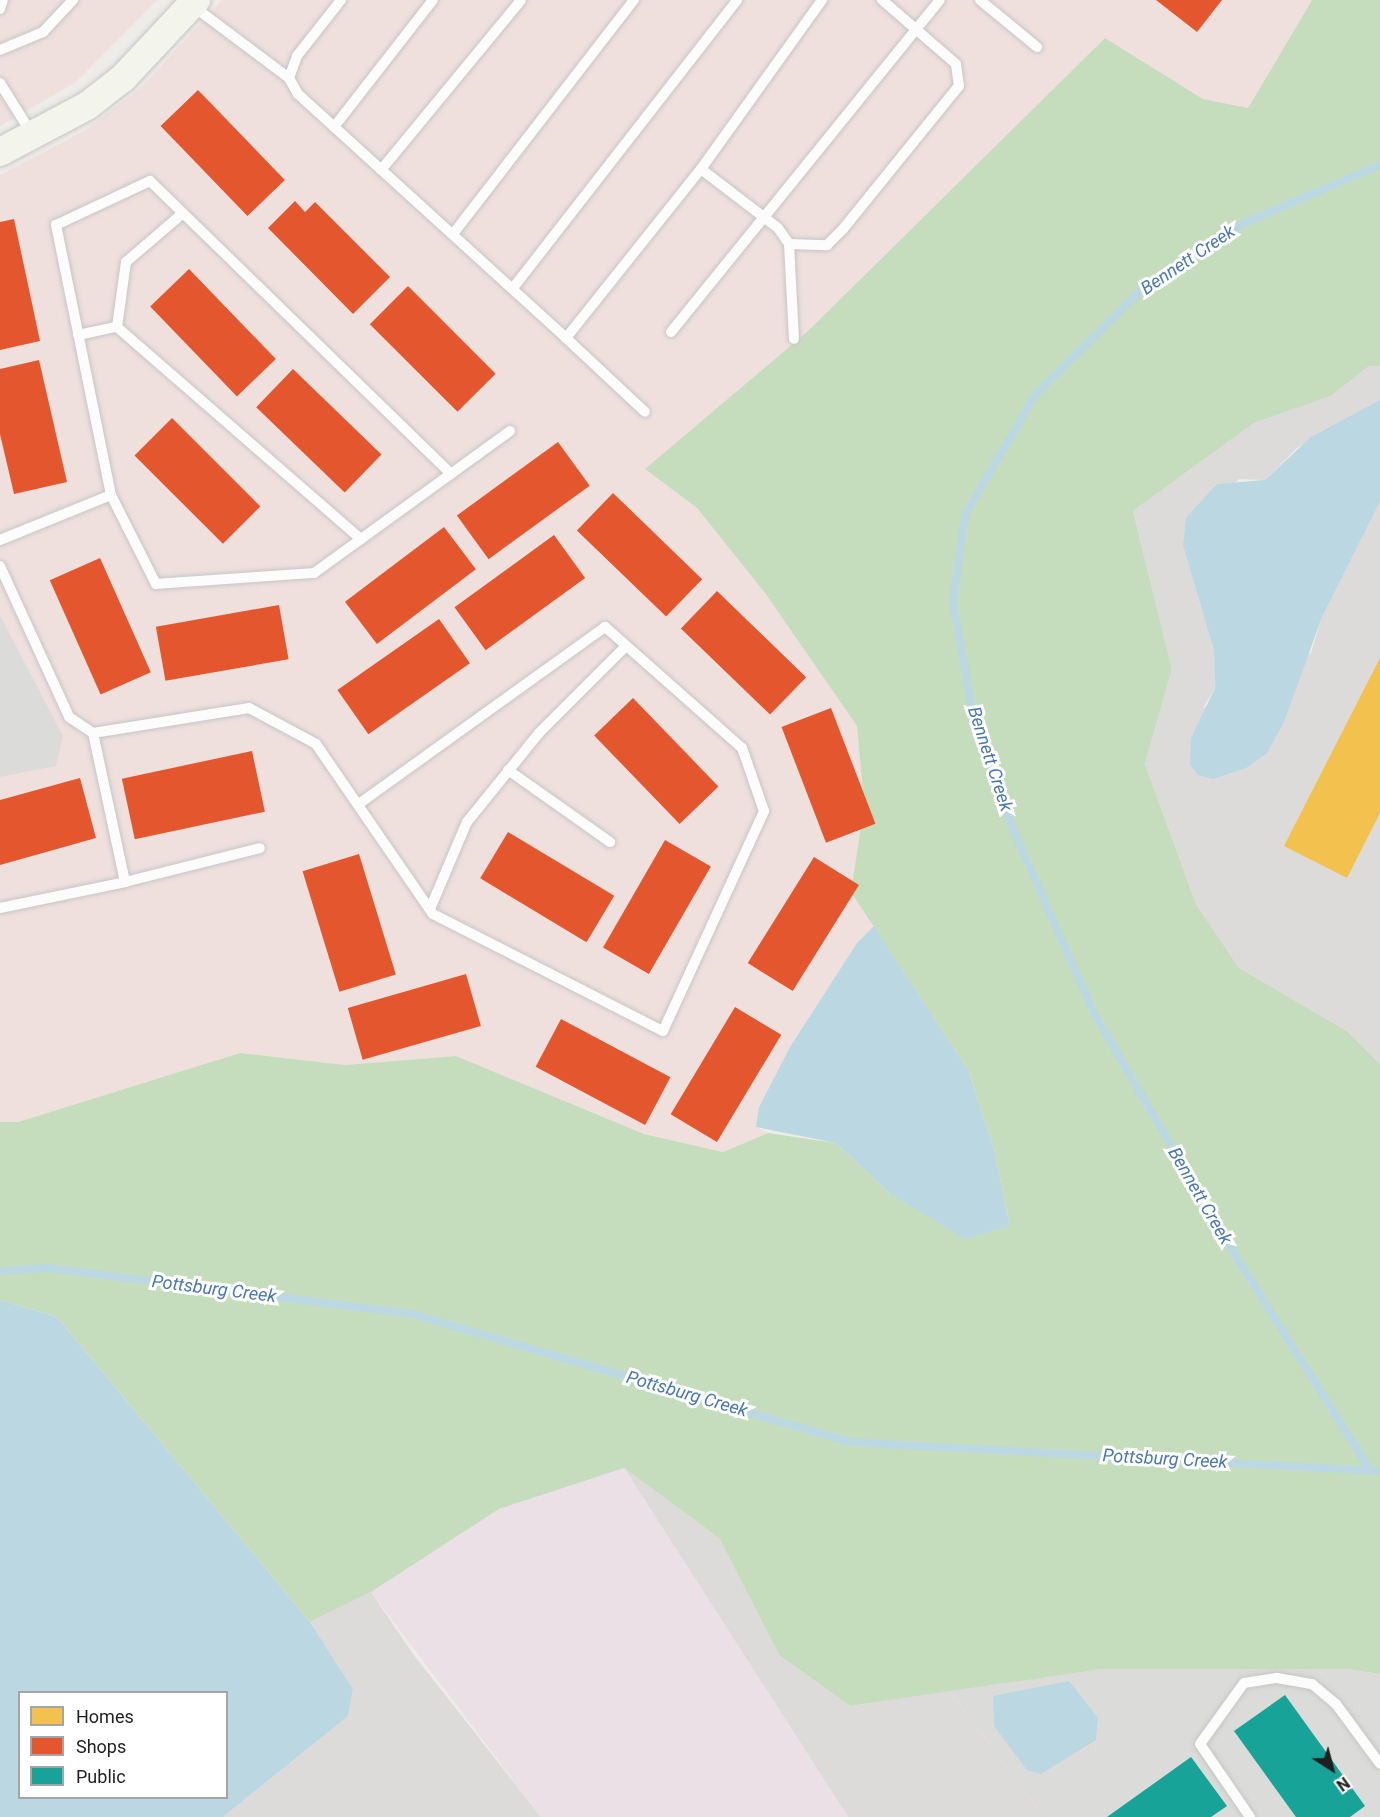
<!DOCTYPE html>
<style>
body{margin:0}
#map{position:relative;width:1380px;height:1817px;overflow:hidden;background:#edece8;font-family:Roboto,sans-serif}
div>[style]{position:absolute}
.residential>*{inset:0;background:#dcdbd9}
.commercial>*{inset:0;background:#efe0de}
.industrial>*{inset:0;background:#ebe0e6}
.religious>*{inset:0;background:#dbdbd9}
.forest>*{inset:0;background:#c6ddbd}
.water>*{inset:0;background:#bbd7e2}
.homes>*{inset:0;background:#f2c14e}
.shops>*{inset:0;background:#e4572e;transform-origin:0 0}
.public>*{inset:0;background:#17a398}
.stream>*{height:8px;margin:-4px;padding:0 4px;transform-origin:4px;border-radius:4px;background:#bbd7e2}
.roads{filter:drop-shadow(0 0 2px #c6c6c4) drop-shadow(0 0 2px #c6c6c4)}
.lane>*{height:10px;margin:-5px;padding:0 5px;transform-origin:5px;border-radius:5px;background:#fcfcfc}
.secondary>*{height:28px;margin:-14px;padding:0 14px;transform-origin:14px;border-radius:14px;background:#f3f4eb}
span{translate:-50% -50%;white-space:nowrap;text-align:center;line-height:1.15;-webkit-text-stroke:6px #fff;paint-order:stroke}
.water-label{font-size:18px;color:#4977b2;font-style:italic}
.legend{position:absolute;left:18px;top:1691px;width:210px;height:108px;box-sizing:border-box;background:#fff;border:2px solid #a5a5a5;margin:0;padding:8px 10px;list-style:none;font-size:18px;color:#1f1f1f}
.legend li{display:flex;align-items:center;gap:12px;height:30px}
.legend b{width:30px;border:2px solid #a5a5a5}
.north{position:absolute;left:1302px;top:1739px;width:60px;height:60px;-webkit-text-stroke:4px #fff;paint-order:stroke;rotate:144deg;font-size:16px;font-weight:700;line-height:24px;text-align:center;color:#1f1f1f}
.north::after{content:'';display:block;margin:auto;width:21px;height:27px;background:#1f1f1f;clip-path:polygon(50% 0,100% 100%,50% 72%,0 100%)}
</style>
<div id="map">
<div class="residential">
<div style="clip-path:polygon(1369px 366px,1380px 366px,1380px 400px,1297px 448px,1265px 480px,1239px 479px,1183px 546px,1214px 651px,1215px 688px,1203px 708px,1311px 653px,1322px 617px,1380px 502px,1380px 1064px,1347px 1031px,1239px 968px,1196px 904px,1145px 764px,1172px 669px,1133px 511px,1254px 423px,1331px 396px)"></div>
<div style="clip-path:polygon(624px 1468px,719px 1538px,779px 1655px,850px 1706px,950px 1691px,1044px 1817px,848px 1817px)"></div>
<div style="clip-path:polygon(371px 1592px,413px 1654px,541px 1817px,223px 1817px,348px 1716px,353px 1689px,310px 1622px)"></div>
</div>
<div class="commercial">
<div style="clip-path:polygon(0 0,157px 0,76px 82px,0 126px)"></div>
<div style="clip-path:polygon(222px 0,1312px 0,1248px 108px,1203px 99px,1105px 38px,807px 332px,646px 469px,697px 508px,765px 593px,857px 726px,864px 805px,851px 891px,874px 926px,857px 943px,790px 1047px,759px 1107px,756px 1127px,768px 1133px,723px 1152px,644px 1134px,456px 1056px,345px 1065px,240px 1053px,18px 1122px,0 1122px,0 777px,56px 766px,0 615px,0 175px,84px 131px,141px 88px)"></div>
</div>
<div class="industrial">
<div style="clip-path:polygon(624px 1468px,848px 1817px,541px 1817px,371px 1592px,499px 1509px)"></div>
</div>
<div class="religious">
<div style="clip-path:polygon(0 615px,63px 736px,56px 766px,0 777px)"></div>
<div style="clip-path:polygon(1102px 1669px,1347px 1669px,1380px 1674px,1380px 1817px,1044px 1817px,950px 1691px)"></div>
</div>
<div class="forest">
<div style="clip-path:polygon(1312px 0,1380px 0,1380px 366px,1369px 366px,1331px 396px,1254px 423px,1133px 511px,1172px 669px,1145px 764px,1196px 904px,1239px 968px,1347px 1031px,1380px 1064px,1380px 1674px,1347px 1669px,1102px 1669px,850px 1706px,779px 1655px,719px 1538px,624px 1468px,499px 1509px,371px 1592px,310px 1622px,57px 1317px,0 1300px,0 1122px,18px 1122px,240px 1053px,345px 1065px,456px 1056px,644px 1134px,723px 1152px,768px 1133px,836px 1143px,889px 1193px,1010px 1226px,994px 1149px,968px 1070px,851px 892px,864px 805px,857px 726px,765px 593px,697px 508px,645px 469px,807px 332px,1105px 38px,1203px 99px,1248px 108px)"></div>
</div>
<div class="water">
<div style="clip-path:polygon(1380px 400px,1380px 502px,1322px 617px,1284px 722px,1267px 753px,1246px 768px,1213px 779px,1198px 775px,1190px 765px,1191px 738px,1215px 688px,1214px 651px,1183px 546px,1186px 518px,1217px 484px,1265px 480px,1311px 437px)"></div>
<div style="clip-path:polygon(874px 926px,968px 1070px,994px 1149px,1010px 1226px,965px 1239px,889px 1193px,836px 1143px,756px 1127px,759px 1107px,790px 1047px,857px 943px)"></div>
<div style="clip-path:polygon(evenodd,0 1300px,57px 1317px,310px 1622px,353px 1689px,348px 1716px,223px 1817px,0 1817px,0 1300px,20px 1692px,226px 1692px,226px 1798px,20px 1798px,20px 1692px)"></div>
<div style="clip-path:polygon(1069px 1681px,1098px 1718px,1096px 1740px,1041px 1774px,1027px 1770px,994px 1726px,993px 1696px)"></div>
</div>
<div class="homes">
<div style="clip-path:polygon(1380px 658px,1380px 813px,1347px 878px,1284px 846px)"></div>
</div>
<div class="shops">
<div style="clip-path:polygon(1156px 0,1222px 0,1197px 32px)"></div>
<div style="left:198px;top:90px;width:125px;height:52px;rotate:46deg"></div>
<div style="clip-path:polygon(295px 201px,305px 212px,315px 202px,390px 277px,353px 314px,268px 228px)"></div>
<div style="clip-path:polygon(14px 219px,40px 341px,0 350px,0 222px)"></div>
<div style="left:189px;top:269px;width:125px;height:54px;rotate:46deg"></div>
<div style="left:408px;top:286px;width:124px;height:54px;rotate:45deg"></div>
<div style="clip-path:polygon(39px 360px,67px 482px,14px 494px,0 434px,0 369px)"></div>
<div style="left:293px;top:369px;width:123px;height:53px;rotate:44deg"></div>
<div style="left:172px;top:418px;width:125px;height:53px;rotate:45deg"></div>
<div style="left:558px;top:442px;width:54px;height:125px;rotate:54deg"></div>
<div style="left:613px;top:493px;width:124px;height:52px;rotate:44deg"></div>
<div style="left:444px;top:527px;width:53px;height:124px;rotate:53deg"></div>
<div style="left:554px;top:535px;width:53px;height:123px;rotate:54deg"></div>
<div style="left:100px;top:558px;width:125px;height:55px;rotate:66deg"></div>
<div style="left:717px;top:591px;width:124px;height:52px;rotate:44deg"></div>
<div style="left:279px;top:605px;width:55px;height:125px;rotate:80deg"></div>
<div style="left:439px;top:619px;width:54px;height:124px;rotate:55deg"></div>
<div style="left:633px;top:698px;width:123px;height:54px;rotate:46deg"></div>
<div style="left:831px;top:708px;width:124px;height:53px;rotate:69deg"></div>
<div style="left:252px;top:751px;width:62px;height:133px;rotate:78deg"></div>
<div style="clip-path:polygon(80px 778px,96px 838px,0 865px,0 800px)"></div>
<div style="left:508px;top:832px;width:124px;height:54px;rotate:31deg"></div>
<div style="left:665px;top:840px;width:53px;height:124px;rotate:30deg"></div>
<div style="left:359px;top:854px;width:126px;height:59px;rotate:73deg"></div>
<div style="left:814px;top:857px;width:53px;height:125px;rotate:32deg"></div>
<div style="left:466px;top:974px;width:54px;height:123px;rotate:74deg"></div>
<div style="left:735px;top:1007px;width:54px;height:125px;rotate:31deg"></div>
<div style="left:561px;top:1019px;width:124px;height:54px;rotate:28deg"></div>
</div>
<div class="public">
<div style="clip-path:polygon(1285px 1695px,1365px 1806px,1350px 1817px,1296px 1817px,1234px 1731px)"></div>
<div style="clip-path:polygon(1191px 1757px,1227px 1806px,1211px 1817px,1107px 1817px)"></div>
</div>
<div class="stream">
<div style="left:0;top:1271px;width:48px;rotate:-3.6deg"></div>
<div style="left:48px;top:1268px;width:367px;rotate:7.2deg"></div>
<div style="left:412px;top:1314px;width:455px;rotate:16.3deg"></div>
<div style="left:849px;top:1442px;width:532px;rotate:3.13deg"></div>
<div style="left:1370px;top:1470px;width:256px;rotate:-122.1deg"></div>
<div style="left:1234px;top:1253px;width:278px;rotate:-120.3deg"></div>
<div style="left:1094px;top:1013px;width:198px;rotate:-113.8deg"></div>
<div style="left:1014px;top:832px;width:125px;rotate:-109.2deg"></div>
<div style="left:973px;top:714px;width:114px;rotate:-100.1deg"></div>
<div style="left:953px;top:602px;width:88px;rotate:-82.1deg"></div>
<div style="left:965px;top:515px;width:139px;rotate:-59.7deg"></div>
<div style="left:1035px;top:395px;width:159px;rotate:-44.7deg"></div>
<div style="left:1148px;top:283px;width:111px;rotate:-32.1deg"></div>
<div style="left:1242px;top:224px;width:150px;rotate:-23.1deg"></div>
</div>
<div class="roads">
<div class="lane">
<div style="left:341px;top:0;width:71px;rotate:128.2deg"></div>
<div style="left:297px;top:56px;width:23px;rotate:110deg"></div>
<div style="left:289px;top:78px;width:18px;rotate:61deg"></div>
<div style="left:298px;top:94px;width:362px;rotate:42.3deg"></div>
<div style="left:566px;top:338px;width:216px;rotate:-51.4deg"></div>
<div style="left:701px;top:169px;width:97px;rotate:37.5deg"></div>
<div style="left:778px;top:228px;width:19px;rotate:55deg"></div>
<div style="left:789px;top:244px;width:38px;rotate:2deg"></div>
<div style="left:827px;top:245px;width:23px;rotate:-45deg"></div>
<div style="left:843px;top:229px;width:184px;rotate:-51deg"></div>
<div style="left:959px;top:86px;width:22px;rotate:-98deg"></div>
<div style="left:956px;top:64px;width:98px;rotate:-139.1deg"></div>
<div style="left:980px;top:0;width:74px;rotate:39.5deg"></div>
<div style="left:193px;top:6px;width:120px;rotate:36.9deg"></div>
<div style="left:0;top:9px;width:9px;rotate:-72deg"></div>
<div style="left:0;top:50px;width:47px;rotate:-22.7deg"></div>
<div style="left:43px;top:32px;width:44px;rotate:-46.8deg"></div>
<div style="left:0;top:83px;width:60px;rotate:57.9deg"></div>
<div style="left:334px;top:127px;width:161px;rotate:-52.1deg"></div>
<div style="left:701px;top:169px;width:208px;rotate:-54.4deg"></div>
<div style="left:381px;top:170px;width:220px;rotate:-50.5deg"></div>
<div style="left:453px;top:234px;width:296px;rotate:-52.3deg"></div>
<div style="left:789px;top:244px;width:95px;rotate:87deg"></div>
<div style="left:513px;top:288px;width:365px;rotate:-52.1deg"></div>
<div style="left:117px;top:327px;width:66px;rotate:-82.1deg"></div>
<div style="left:126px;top:262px;width:75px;rotate:-40.7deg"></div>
<div style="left:671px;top:332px;width:427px;rotate:-51deg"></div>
<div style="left:78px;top:335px;width:40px;rotate:-12deg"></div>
<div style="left:117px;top:327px;width:323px;rotate:41deg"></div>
<div style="left:566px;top:338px;width:108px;rotate:43.1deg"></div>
<div style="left:111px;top:495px;width:276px;rotate:-101.5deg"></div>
<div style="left:56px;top:225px;width:104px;rotate:-25.1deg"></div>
<div style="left:150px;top:181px;width:420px;rotate:44.2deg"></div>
<div style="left:0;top:540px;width:120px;rotate:-22.1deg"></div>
<div style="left:111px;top:495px;width:100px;rotate:63.2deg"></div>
<div style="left:156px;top:584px;width:158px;rotate:-4deg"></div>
<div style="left:314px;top:573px;width:242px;rotate:-35.9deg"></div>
<div style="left:0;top:566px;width:166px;rotate:65.4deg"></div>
<div style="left:69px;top:717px;width:29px;rotate:34deg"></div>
<div style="left:93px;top:733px;width:158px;rotate:-9.1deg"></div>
<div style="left:249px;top:708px;width:76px;rotate:28.2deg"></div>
<div style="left:316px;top:744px;width:206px;rotate:55.5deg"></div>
<div style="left:433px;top:914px;width:258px;rotate:27deg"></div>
<div style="left:663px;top:1031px;width:242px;rotate:-65.3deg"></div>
<div style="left:764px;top:811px;width:67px;rotate:-109.2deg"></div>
<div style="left:742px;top:748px;width:183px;rotate:-138.5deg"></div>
<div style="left:605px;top:627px;width:302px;rotate:144.3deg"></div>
<div style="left:508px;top:770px;width:125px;rotate:35.2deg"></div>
<div style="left:125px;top:882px;width:139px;rotate:-14.1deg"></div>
<div style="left:0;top:908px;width:128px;rotate:-11.7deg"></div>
<div style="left:125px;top:882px;width:152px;rotate:-102.1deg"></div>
<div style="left:430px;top:909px;width:95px;rotate:-67deg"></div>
<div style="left:467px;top:822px;width:114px;rotate:-51deg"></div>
<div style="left:539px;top:733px;width:123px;rotate:-45deg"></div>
<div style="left:1250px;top:1817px;width:88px;rotate:-124.4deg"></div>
<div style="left:1200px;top:1744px;width:75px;rotate:-54.2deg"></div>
<div style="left:1244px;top:1683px;width:33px;rotate:-9deg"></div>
<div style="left:1277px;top:1678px;width:36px;rotate:10deg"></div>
<div style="left:1312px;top:1684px;width:31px;rotate:40deg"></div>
<div style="left:1336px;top:1704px;width:74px;rotate:53.7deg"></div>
</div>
<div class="secondary">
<div style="left:0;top:152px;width:98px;rotate:-27.9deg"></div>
<div style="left:87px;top:106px;width:46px;rotate:-37.9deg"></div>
<div style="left:123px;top:78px;width:107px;rotate:-46.9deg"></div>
</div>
</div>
<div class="water-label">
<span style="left:1188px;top:260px;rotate:-34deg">Bennett Creek</span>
<span style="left:990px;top:759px;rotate:72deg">Bennett Creek</span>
<span style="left:1200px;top:1196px;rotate:60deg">Bennett Creek</span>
<span style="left:214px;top:1289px;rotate:7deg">Pottsburg Creek</span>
<span style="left:687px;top:1394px;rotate:16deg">Pottsburg Creek</span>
<span style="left:1165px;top:1459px;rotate:3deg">Pottsburg Creek</span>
</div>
<ul class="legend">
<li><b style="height:16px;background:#f2c14e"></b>Homes</li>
<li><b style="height:16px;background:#e4572e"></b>Shops</li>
<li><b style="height:16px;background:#17a398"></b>Public</li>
</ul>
<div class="north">N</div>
</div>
